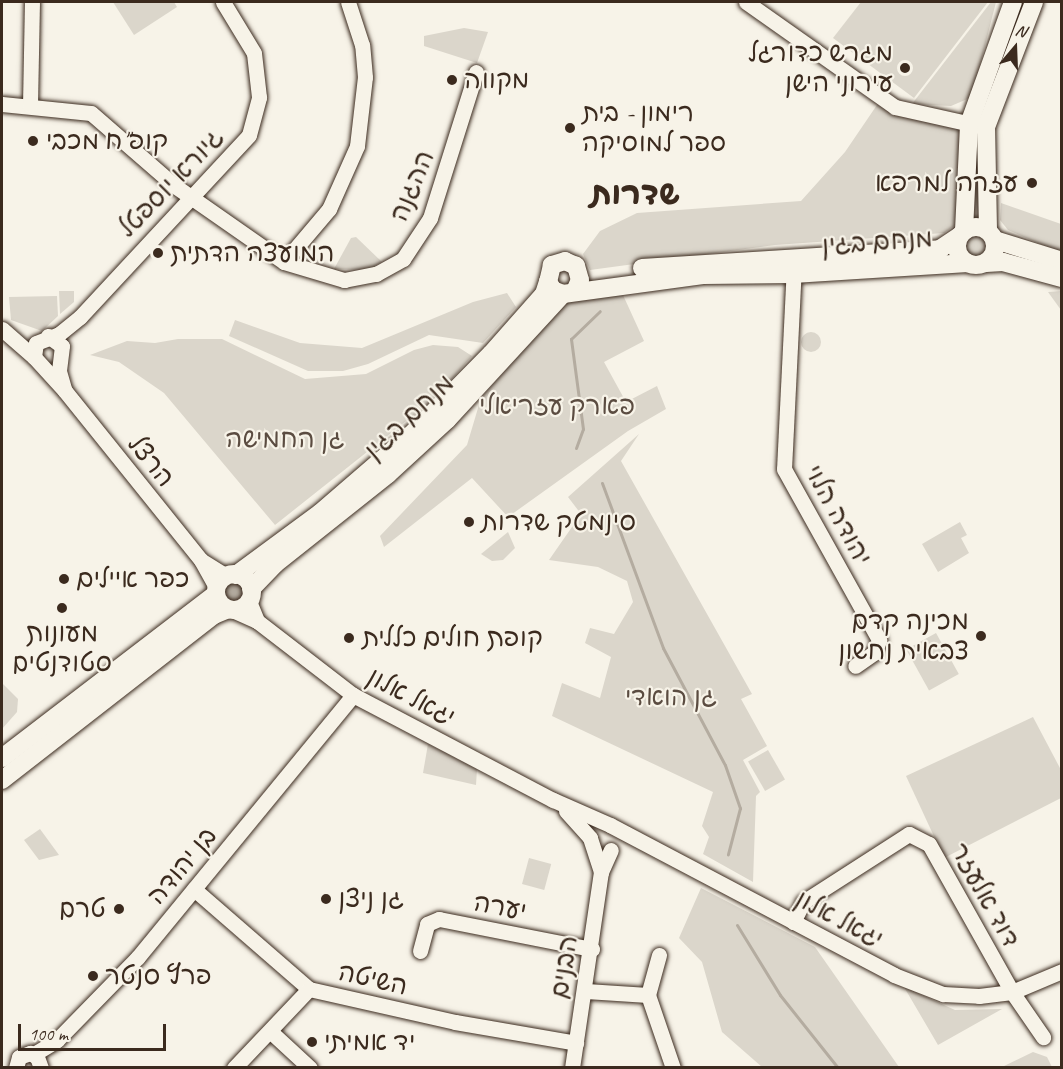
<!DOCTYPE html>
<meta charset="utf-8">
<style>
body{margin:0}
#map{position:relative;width:1063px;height:1069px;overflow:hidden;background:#f7f3e8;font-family:Caveat,"Playpen Sans Hebrew",sans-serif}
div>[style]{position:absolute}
.green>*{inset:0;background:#dbd6cb;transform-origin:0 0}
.round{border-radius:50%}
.water>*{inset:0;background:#b4aca0}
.stream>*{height:3px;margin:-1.5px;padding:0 1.5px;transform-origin:1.5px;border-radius:1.5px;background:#b4aca0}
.roads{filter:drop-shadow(0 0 2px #3b2a1e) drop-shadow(0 0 2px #3b2a1e)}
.minor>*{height:15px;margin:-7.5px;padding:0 7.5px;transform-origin:7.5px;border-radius:7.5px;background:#f7f3e8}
.major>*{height:18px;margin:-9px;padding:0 9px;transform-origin:9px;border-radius:9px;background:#f7f3e8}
.major>.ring{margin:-9px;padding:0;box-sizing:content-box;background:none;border:18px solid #f7f3e8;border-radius:50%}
.dots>*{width:16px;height:16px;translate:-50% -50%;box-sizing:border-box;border:3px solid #f7f3e8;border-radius:50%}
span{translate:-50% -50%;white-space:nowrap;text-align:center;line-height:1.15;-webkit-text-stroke:4.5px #f7f3e8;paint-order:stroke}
.poi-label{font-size:26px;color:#3b2a1e}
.right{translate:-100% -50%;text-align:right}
.left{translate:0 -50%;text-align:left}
.street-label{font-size:26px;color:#3b2a1e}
.park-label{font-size:26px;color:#5b4c41}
.district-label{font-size:32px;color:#3b2a1e;font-weight:700}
.frame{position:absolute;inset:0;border:3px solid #3b2a1e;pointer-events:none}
.north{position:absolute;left:985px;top:18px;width:60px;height:60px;-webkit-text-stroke:4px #f7f3e8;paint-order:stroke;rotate:19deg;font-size:16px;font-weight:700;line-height:24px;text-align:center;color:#3b2a1e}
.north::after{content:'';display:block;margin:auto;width:21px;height:27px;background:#3b2a1e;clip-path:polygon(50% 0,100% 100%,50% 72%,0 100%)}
.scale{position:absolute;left:18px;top:1024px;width:148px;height:27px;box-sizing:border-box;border:3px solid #3b2a1e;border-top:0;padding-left:8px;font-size:18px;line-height:21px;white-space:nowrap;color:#3b2a1e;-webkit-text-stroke:4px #f7f3e8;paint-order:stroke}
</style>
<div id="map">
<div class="green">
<div style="clip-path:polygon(113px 2px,174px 2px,177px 7px,134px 35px)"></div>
<div style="clip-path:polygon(861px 2px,988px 2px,914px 98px,833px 38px)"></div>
<div style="clip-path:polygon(991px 2px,996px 2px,972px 97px,951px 106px,912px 104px)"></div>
<div style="clip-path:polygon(464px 28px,488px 32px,477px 63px,424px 46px,424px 36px)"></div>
<div style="clip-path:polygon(879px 102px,961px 128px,959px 222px,944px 233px,775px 245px,590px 270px,583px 254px,600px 231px,637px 213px,801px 201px,845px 152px)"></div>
<div style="clip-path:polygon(1001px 203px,1061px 224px,1061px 253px,1008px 230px,1000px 220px)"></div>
<div class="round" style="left:961px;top:230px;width:30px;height:30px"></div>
<div style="clip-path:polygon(356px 237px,382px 262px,367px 270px,334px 269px,351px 238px)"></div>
<div style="clip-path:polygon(59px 291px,74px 291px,74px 302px,60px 314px)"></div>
<div style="clip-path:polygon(1062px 291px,1062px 310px,1061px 310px,1048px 292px)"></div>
<div style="clip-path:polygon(507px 293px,516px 307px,483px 343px,429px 335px,368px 364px,343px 371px,308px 371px,229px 336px,235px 320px,300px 343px,362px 348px,473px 302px)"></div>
<div style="clip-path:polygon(623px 295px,644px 341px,604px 362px,626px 402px,657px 386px,666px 409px,628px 431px,508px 517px,472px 478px,384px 547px,380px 536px,467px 445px,481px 398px,563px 304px,582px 298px)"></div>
<div style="clip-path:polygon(57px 296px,58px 316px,42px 331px,11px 320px,9px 297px)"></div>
<div class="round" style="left:801px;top:332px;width:20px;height:20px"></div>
<div style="clip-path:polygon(178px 339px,222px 339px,305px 379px,366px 374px,414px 350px,433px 345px,458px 347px,472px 356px,435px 398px,275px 525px,164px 393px,119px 362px,90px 355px,127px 341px,155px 343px)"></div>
<div style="clip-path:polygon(639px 434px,621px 461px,752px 694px,741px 699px,767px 746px,743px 760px,760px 792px,756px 796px,753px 882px,703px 854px,709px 837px,702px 826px,713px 792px,552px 716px,562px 683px,600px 698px,611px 657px,585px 643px,590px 628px,614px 634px,633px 602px,627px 581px,598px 567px,549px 560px,581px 514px,568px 497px)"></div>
<div style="clip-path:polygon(960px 522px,967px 535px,961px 538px,969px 553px,938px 572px,922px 544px)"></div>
<div style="clip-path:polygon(508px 532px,515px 548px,503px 560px,492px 561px,481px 554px)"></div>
<div style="left:936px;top:633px;width:47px;height:34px;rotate:61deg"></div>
<div style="clip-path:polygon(2px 683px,18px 699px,17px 712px,2px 729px)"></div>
<div style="clip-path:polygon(1033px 717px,1061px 770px,1061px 798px,944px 858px,906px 776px)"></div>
<div style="clip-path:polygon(428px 744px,477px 769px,476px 785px,423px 773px)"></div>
<div style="left:768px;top:750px;width:34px;height:23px;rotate:60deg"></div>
<div style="clip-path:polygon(40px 829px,59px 855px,39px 860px,24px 840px)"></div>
<div style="left:529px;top:858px;width:23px;height:27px;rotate:15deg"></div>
<div style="clip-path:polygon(701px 888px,815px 947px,899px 1067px,762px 1067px,722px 1032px,702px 962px,679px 938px)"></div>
<div style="clip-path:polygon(904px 987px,955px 1010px,1002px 1009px,938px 1045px)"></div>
<div style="clip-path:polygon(1033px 1052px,1047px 1057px,1052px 1067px,1002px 1067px)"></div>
</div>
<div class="water">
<div class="round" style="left:225px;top:581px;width:20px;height:20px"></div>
</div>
<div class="stream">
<div style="left:576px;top:448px;width:20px;rotate:-70deg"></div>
<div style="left:583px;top:429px;width:91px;rotate:-97.6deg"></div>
<div style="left:571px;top:339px;width:40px;rotate:-44deg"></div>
<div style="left:602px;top:483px;width:176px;rotate:69.7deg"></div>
<div style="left:663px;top:648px;width:132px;rotate:62.1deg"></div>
<div style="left:725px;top:765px;width:46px;rotate:70.8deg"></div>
<div style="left:740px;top:808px;width:48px;rotate:104.6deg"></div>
<div style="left:737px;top:925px;width:82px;rotate:58.4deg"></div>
<div style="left:780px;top:995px;width:93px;rotate:51.5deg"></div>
</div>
<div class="roads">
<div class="minor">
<div style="left:746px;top:2px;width:182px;rotate:35.2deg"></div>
<div style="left:895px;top:107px;width:87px;rotate:12.6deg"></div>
<div style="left:2px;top:104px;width:89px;rotate:5.8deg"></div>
<div style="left:91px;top:113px;width:111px;rotate:41deg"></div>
<div style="left:175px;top:186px;width:133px;rotate:34.9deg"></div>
<div style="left:284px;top:262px;width:63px;rotate:16.7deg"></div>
<div style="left:344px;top:280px;width:33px;rotate:-11deg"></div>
<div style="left:376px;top:274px;width:31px;rotate:-29deg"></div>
<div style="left:403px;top:259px;width:49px;rotate:-56.6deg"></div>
<div style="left:430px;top:218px;width:153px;rotate:-72.5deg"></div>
<div style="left:30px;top:105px;width:103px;rotate:-88.9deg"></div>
<div style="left:284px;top:262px;width:70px;rotate:-49.7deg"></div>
<div style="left:329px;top:209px;width:69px;rotate:-66deg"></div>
<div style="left:357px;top:146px;width:69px;rotate:-83.4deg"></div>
<div style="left:365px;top:77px;width:32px;rotate:-95deg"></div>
<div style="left:362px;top:45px;width:45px;rotate:-108deg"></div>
<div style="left:794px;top:265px;width:204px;rotate:92.8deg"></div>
<div style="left:784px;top:469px;width:196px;rotate:60.9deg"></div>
<div style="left:879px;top:640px;width:13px;rotate:108deg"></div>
<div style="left:875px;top:652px;width:24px;rotate:145deg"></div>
<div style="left:2px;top:329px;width:43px;rotate:41.2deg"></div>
<div style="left:34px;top:357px;width:46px;rotate:47.6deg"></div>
<div style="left:65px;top:391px;width:217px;rotate:51.2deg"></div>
<div style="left:201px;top:560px;width:31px;rotate:61deg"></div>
<div style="left:48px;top:336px;width:17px;rotate:36deg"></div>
<div style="left:62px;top:346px;width:25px;rotate:97deg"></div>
<div style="left:59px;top:371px;width:19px;rotate:74deg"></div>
<div style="left:34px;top:357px;width:14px;rotate:-82deg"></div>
<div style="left:36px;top:343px;width:25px;rotate:-21deg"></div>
<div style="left:59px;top:334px;width:27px;rotate:-39deg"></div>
<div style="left:80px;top:317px;width:248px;rotate:-47.1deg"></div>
<div style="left:249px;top:135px;width:39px;rotate:-75deg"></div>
<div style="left:259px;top:97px;width:44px;rotate:-96.5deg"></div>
<div style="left:254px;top:53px;width:60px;rotate:-121.3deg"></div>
<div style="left:204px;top:562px;width:26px;rotate:32deg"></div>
<div style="left:249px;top:601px;width:22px;rotate:68deg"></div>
<div style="left:232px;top:610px;width:27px;rotate:24deg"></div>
<div style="left:257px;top:621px;width:121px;rotate:37.6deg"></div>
<div style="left:353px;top:695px;width:226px;rotate:27.7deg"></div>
<div style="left:553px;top:800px;width:62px;rotate:23.7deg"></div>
<div style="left:610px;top:825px;width:321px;rotate:27.8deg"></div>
<div style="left:894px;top:975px;width:53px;rotate:21.2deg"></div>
<div style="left:943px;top:994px;width:36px;rotate:3deg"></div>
<div style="left:979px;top:996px;width:33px;rotate:-7deg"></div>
<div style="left:1012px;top:992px;width:54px;rotate:-22.8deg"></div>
<div style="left:566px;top:811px;width:36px;rotate:48deg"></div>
<div style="left:590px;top:838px;width:36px;rotate:72deg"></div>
<div style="left:194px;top:889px;width:152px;rotate:41deg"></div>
<div style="left:309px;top:989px;width:150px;rotate:12.7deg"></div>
<div style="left:455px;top:1022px;width:123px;rotate:9.8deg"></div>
<div style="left:793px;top:922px;width:22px;rotate:-63deg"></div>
<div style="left:803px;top:902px;width:126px;rotate:-32.7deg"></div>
<div style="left:909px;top:834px;width:22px;rotate:27deg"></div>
<div style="left:929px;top:844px;width:170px;rotate:60.7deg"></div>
<div style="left:1012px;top:992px;width:55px;rotate:55.4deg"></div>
<div style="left:420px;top:951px;width:28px;rotate:-75deg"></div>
<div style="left:427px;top:924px;width:13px;rotate:-23deg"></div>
<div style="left:439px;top:919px;width:156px;rotate:11.1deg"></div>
<div style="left:659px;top:955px;width:41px;rotate:105.4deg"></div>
<div style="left:648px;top:995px;width:77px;rotate:71.1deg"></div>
<div style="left:586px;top:991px;width:62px;rotate:3.7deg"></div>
<div style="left:271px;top:1032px;width:53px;rotate:42.7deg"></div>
<div style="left:34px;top:1054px;width:27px;rotate:-31deg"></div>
<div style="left:57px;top:1040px;width:116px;rotate:-45.7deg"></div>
<div style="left:138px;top:957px;width:339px;rotate:-50.6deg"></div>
<div style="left:16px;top:1068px;width:11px;rotate:-75deg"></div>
<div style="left:19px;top:1057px;width:12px;rotate:-20deg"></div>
<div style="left:30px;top:1053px;width:8px;rotate:30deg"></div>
<div style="left:37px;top:1057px;width:12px;rotate:70deg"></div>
<div style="left:234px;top:1068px;width:109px;rotate:-46.5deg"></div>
<div style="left:572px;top:1068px;width:198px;rotate:-81.6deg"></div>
<div style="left:601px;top:872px;width:24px;rotate:-66deg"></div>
</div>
<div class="major">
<div class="ring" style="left:957px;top:227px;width:20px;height:20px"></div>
<div style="left:988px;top:230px;width:103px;rotate:-91.1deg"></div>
<div style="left:986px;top:127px;width:134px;rotate:-69deg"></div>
<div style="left:964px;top:231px;width:107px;rotate:-87.3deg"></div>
<div style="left:969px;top:124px;width:130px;rotate:-70.2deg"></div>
<div style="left:995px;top:240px;width:70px;rotate:17.4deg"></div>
<div style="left:986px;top:263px;width:17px;rotate:-3deg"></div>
<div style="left:1003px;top:262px;width:61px;rotate:15.2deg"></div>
<div style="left:642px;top:268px;width:299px;rotate:-3.6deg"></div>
<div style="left:940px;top:249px;width:23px;rotate:-34deg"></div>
<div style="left:575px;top:291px;width:12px;rotate:-66deg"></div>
<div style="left:580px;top:280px;width:15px;rotate:-106deg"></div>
<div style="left:576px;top:266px;width:12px;rotate:-156deg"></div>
<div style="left:565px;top:261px;width:14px;rotate:163deg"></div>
<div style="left:552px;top:265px;width:17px;rotate:103deg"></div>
<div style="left:548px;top:282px;width:9px;rotate:58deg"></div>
<div style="left:553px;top:290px;width:11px;rotate:22deg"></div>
<div style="left:563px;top:294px;width:141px;rotate:-7.7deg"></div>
<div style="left:703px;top:275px;width:90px;rotate:-0.6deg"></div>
<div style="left:793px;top:274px;width:175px;rotate:-3.6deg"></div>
<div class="ring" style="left:216px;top:574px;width:18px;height:18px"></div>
<div style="left:236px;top:575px;width:104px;rotate:-36.4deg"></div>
<div style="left:320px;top:513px;width:124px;rotate:-40.8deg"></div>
<div style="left:414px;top:432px;width:110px;rotate:-45.4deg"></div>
<div style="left:491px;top:354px;width:80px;rotate:-48.5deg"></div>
<div style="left:544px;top:294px;width:13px;rotate:-72deg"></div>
<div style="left:251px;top:589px;width:35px;rotate:-46deg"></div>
<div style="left:275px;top:564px;width:144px;rotate:-38.5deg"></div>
<div style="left:388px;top:474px;width:80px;rotate:-42.5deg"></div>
<div style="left:447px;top:420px;width:171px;rotate:-47.4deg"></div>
<div style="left:2px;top:758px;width:270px;rotate:-37.5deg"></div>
<div style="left:2px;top:780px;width:269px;rotate:-37.9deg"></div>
<div style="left:214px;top:615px;width:15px;rotate:-23deg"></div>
</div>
</div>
<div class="dots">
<div style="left:905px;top:68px;background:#3b2a1e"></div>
<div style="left:452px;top:80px;background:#3b2a1e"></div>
<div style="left:570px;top:128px;background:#3b2a1e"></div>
<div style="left:33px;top:141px;background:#3b2a1e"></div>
<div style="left:1032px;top:183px;background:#3b2a1e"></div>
<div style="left:158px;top:253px;background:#3b2a1e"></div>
<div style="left:469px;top:522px;background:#3b2a1e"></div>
<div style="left:64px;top:579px;background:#3b2a1e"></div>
<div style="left:62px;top:608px;background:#3b2a1e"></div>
<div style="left:981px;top:636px;background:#3b2a1e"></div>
<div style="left:349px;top:638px;background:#3b2a1e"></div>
<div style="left:326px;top:899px;background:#3b2a1e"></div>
<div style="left:119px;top:909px;background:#3b2a1e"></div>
<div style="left:93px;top:976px;background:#3b2a1e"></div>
<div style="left:312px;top:1042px;background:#3b2a1e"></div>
</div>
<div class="poi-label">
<span class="right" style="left:893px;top:68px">מגרש כדורגל<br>עירוני הישן</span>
<span class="left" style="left:464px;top:80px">מקווה</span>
<span class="left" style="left:582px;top:128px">רימון - בית<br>ספר למוסיקה</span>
<span class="left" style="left:46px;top:141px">קופ"ח מכבי</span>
<span class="right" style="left:1018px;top:183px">עזרה למרפא</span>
<span class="left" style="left:170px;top:253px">המועצה הדתית</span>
<span class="left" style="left:481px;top:522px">סינמטק שדרות</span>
<span class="left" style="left:76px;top:579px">כפר איילים</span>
<span class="right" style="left:969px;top:636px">מכינה קדם<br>צבאית נחשון</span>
<span style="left:62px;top:648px">מעונות<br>סטודנטים</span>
<span class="left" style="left:362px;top:638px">קופת חולים כללית</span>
<span class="left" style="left:338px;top:899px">גן ניצן</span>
<span class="right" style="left:106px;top:909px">טרם</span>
<span class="left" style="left:105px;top:976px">פרץ סנטר</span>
<span class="left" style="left:324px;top:1042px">יד אמיתי</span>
</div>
<div class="street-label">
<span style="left:171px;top:183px;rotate:-46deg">גיורא יוספטל</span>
<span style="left:412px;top:186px;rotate:-67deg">ההגנה</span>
<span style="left:877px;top:242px;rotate:-4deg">מנחם בגין</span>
<span style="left:409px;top:417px;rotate:-43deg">מנחם בגין</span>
<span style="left:151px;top:461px;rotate:51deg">הרצל</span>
<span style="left:838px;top:515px;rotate:61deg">יהודה הלוי</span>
<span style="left:411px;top:697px;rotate:28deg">יגאל אלון</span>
<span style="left:182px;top:866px;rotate:-50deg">בן יהודה</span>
<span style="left:985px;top:895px;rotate:61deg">דוד אלעזר</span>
<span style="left:500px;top:907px;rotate:11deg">יערה</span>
<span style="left:839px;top:919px;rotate:28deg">יגאל אלון</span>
<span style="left:564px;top:967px;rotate:-81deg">הבנים</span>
<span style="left:373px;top:979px;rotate:13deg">השיטה</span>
</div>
<div class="park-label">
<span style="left:557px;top:406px">פארק עזריאלי</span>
<span style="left:285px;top:439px">גן החמישה</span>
<span style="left:671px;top:697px">גן הואדי</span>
</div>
<div class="district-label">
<span style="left:635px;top:194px">שדרות</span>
</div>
<div class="frame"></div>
<div class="north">N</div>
<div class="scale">100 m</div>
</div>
